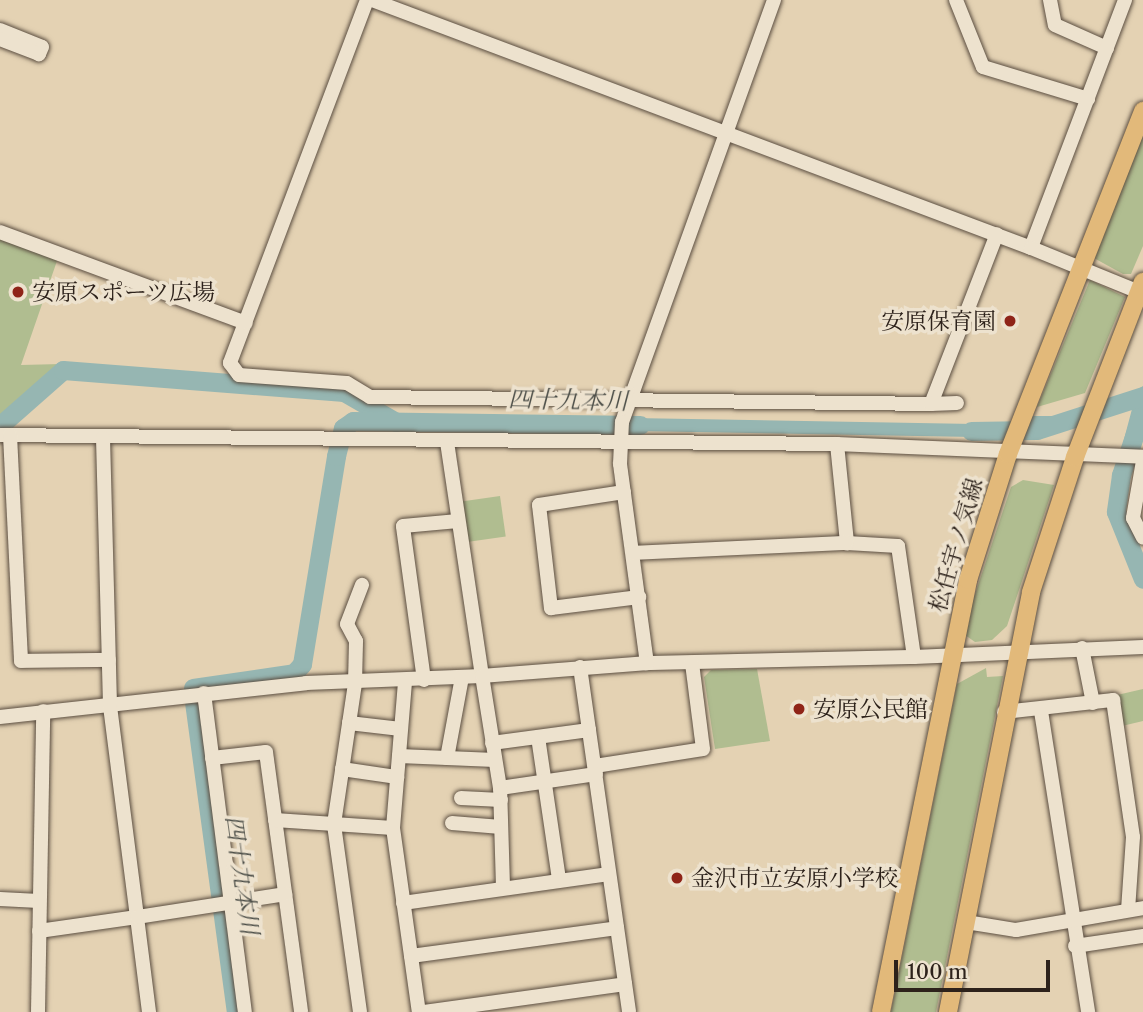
<!DOCTYPE html>
<meta charset="utf-8">
<style>
body{margin:0}
#map{position:relative;width:1143px;height:1012px;overflow:hidden;background:#e4d2b3;font-family:"Libre Caslon Text","Noto Serif JP",serif}
div>[style]{position:absolute}
.green>*{inset:0;background:#b0bd90;transform-origin:0 0}
.water>*{inset:0;background:#96b6b2;transform-origin:0 0}
.river>*{height:19px;margin:-9.5px;padding:0 9.5px;transform-origin:9.5px;border-radius:9.5px;background:#96b6b2}
.roads{filter:drop-shadow(0 0 2px #5b4e41) drop-shadow(0 0 2px #5b4e41)}
.minor>*{height:14px;margin:-7px;padding:0 7px;transform-origin:7px;border-radius:7px;background:#ede2ce}
.major>*{height:18px;margin:-9px;padding:0 9px;transform-origin:9px;border-radius:9px;background:#e2b97a}
.dots>*{width:19px;height:19px;translate:-50% -50%;box-sizing:border-box;border:4px solid #ede2ce;border-radius:50%}
span{translate:-50% -50%;white-space:nowrap;text-align:center;line-height:1.15;-webkit-text-stroke:7px #ede2ce;paint-order:stroke}
.poi-label{font-size:23px;color:#2d221b}
.left{translate:0 -50%;text-align:left}
.right{translate:-100% -50%;text-align:right}
.street-label{font-size:23px;color:#2d221b}
.water-label{font-size:24px;color:#4c4e48;font-style:italic}
.scale{position:absolute;left:894px;top:960px;width:156px;height:32px;box-sizing:border-box;border:4px solid #2d221b;border-top:0;padding-left:9px;font-size:21px;line-height:24px;white-space:nowrap;color:#2d221b;-webkit-text-stroke:5px #ede2ce;paint-order:stroke}
</style>
<div id="map">
<div class="green">
<div style="clip-path:polygon(1143px 132px,1143px 246px,1131px 274px,1123px 274px,1092px 257px)"></div>
<div style="clip-path:polygon(0 236px,58px 258px,21px 365px,61px 364px,0 419px)"></div>
<div style="clip-path:polygon(1090px 280px,1125px 297px,1085px 393px,1037px 407px)"></div>
<div style="clip-path:polygon(1023px 480px,1054px 485px,1007px 626px,992px 640px,975px 642px,965px 635px,971px 606px,1011px 487px)"></div>
<div style="left:500px;top:496px;width:41px;height:39px;rotate:82deg"></div>
<div style="clip-path:polygon(986px 668px,987px 677px,1003px 676px,936px 1012px,891px 1012px,957px 684px)"></div>
<div style="clip-path:polygon(757px 669px,770px 741px,715px 749px,704px 677px,711px 670px)"></div>
<div style="clip-path:polygon(1143px 689px,1143px 721px,1122px 726px,1117px 695px)"></div>
</div>
<div class="water">
<div style="clip-path:polygon(1143px 386px,1143px 423px,1134px 441px,1123px 443px,1132px 409px,1113px 413px,1108px 408px)"></div>
<div style="left:1074px;top:416px;width:11px;height:48px;rotate:90deg"></div>
<div style="left:632px;top:418px;width:371px;height:13px;rotate:1deg"></div>
</div>
<div class="river">
<div style="left:1143px;top:410px;width:69px;rotate:108.7deg"></div>
<div style="left:1121px;top:475px;width:37px;rotate:98deg"></div>
<div style="left:1116px;top:512px;width:72px;rotate:68.1deg"></div>
<div style="left:5px;top:421px;width:77px;rotate:-41.3deg"></div>
<div style="left:63px;top:370px;width:282px;rotate:4.5deg"></div>
<div style="left:344px;top:392px;width:60px;rotate:30deg"></div>
<div style="left:971px;top:431px;width:66px;rotate:-0.9deg"></div>
<div style="left:1037px;top:430px;width:111px;rotate:-17.8deg"></div>
<div style="left:193px;top:688px;width:102px;rotate:-8.4deg"></div>
<div style="left:294px;top:673px;width:12px;rotate:-48deg"></div>
<div style="left:302px;top:664px;width:211px;rotate:-80.7deg"></div>
<div style="left:336px;top:456px;width:29px;rotate:-76deg"></div>
<div style="left:343px;top:428px;width:12px;rotate:-35deg"></div>
<div style="left:353px;top:421px;width:287px;rotate:0.8deg"></div>
<div style="left:194px;top:702px;width:313px;rotate:82.3deg"></div>
</div>
<div class="roads">
<div class="minor">
<div style="left:367px;top:0;width:388px;rotate:110.7deg"></div>
<div style="left:230px;top:363px;width:15px;rotate:53deg"></div>
<div style="left:239px;top:375px;width:108px;rotate:4.2deg"></div>
<div style="left:347px;top:383px;width:27px;rotate:31deg"></div>
<div style="left:370px;top:397px;width:561px;rotate:0.71deg"></div>
<div style="left:931px;top:404px;width:182px;rotate:-68.8deg"></div>
<div style="left:372px;top:0;width:704px;rotate:20.62deg"></div>
<div style="left:774px;top:0;width:449px;rotate:109.8deg"></div>
<div style="left:622px;top:422px;width:42px;rotate:92.7deg"></div>
<div style="left:620px;top:464px;width:201px;rotate:82.3deg"></div>
<div style="left:647px;top:663px;width:267px;rotate:-1.3deg"></div>
<div style="left:956px;top:0;width:72px;rotate:68.1deg"></div>
<div style="left:983px;top:67px;width:110px;rotate:16.9deg"></div>
<div style="left:1050px;top:0;width:25px;rotate:79deg"></div>
<div style="left:1055px;top:25px;width:57px;rotate:23.9deg"></div>
<div style="left:1125px;top:0;width:265px;rotate:110.8deg"></div>
<div style="left:1031px;top:248px;width:117px;rotate:22.2deg"></div>
<div style="left:0;top:30px;width:45px;rotate:22deg"></div>
<div style="left:42px;top:47px;width:8px;rotate:113deg"></div>
<div style="left:39px;top:54px;width:42px;rotate:-159deg"></div>
<div style="left:0;top:232px;width:262px;rotate:20.3deg"></div>
<div style="left:931px;top:404px;width:26px;rotate:-2deg"></div>
<div style="left:0;top:435px;width:837px;rotate:0.62deg"></div>
<div style="left:837px;top:444px;width:306px;rotate:2.4deg"></div>
<div style="left:10px;top:435px;width:226px;rotate:87.2deg"></div>
<div style="left:21px;top:661px;width:88px;rotate:-0.7deg"></div>
<div style="left:837px;top:444px;width:100px;rotate:84.2deg"></div>
<div style="left:847px;top:543px;width:51px;rotate:3.4deg"></div>
<div style="left:898px;top:546px;width:112px;rotate:81.8deg"></div>
<div style="left:914px;top:657px;width:229px;rotate:-2.5deg"></div>
<div style="left:1143px;top:461px;width:58px;rotate:100deg"></div>
<div style="left:1133px;top:518px;width:22px;rotate:63deg"></div>
<div style="left:624px;top:492px;width:86px;rotate:171.3deg"></div>
<div style="left:539px;top:505px;width:104px;rotate:83.4deg"></div>
<div style="left:551px;top:608px;width:89px;rotate:-7.1deg"></div>
<div style="left:633px;top:553px;width:214px;rotate:-2.7deg"></div>
<div style="left:1082px;top:648px;width:56px;rotate:78.7deg"></div>
<div style="left:580px;top:667px;width:348px;rotate:81.9deg"></div>
<div style="left:424px;top:680px;width:155px;rotate:-97.8deg"></div>
<div style="left:403px;top:526px;width:55px;rotate:-5.2deg"></div>
<div style="left:204px;top:693px;width:322px;rotate:82.7deg"></div>
<div style="left:1041px;top:711px;width:305px;rotate:81.1deg"></div>
<div style="left:1004px;top:712px;width:110px;rotate:-6.3deg"></div>
<div style="left:1113px;top:700px;width:138px;rotate:81.7deg"></div>
<div style="left:1133px;top:837px;width:73px;rotate:93.9deg"></div>
<div style="left:0;top:717px;width:308px;rotate:-6.3deg"></div>
<div style="left:306px;top:683px;width:176px;rotate:-2.3deg"></div>
<div style="left:482px;top:676px;width:238px;rotate:-98.5deg"></div>
<div style="left:349px;top:723px;width:52px;rotate:6.6deg"></div>
<div style="left:538px;top:737px;width:145px;rotate:81.6deg"></div>
<div style="left:492px;top:743px;width:98px;rotate:-7.6deg"></div>
<div style="left:399px;top:756px;width:96px;rotate:2.4deg"></div>
<div style="left:212px;top:758px;width:54px;rotate:-6.3deg"></div>
<div style="left:266px;top:752px;width:262px;rotate:82.3deg"></div>
<div style="left:447px;top:758px;width:82px;rotate:-79.5deg"></div>
<div style="left:595px;top:766px;width:109px;rotate:-8.9deg"></div>
<div style="left:703px;top:749px;width:87px;rotate:-97.3deg"></div>
<div style="left:342px;top:769px;width:56px;rotate:8.3deg"></div>
<div style="left:500px;top:788px;width:97px;rotate:-8.3deg"></div>
<div style="left:461px;top:798px;width:40px;rotate:2.9deg"></div>
<div style="left:275px;top:820px;width:118px;rotate:3.9deg"></div>
<div style="left:393px;top:828px;width:186px;rotate:82deg"></div>
<div style="left:452px;top:823px;width:49px;rotate:4.7deg"></div>
<div style="left:393px;top:828px;width:146px;rotate:-85.3deg"></div>
<div style="left:503px;top:887px;width:99px;rotate:-91.7deg"></div>
<div style="left:500px;top:788px;width:113px;rotate:-99.1deg"></div>
<div style="left:482px;top:676px;width:166px;rotate:-4.5deg"></div>
<div style="left:0;top:899px;width:39px;rotate:3deg"></div>
<div style="left:403px;top:903px;width:208px;rotate:-8deg"></div>
<div style="left:966px;top:922px;width:51px;rotate:9.1deg"></div>
<div style="left:1016px;top:930px;width:129px;rotate:-9.8deg"></div>
<div style="left:39px;top:931px;width:99px;rotate:-8.1deg"></div>
<div style="left:137px;top:917px;width:214px;rotate:-97.3deg"></div>
<div style="left:110px;top:705px;width:267px;rotate:-91.5deg"></div>
<div style="left:1075px;top:946px;width:69px;rotate:-8.4deg"></div>
<div style="left:411px;top:956px;width:208px;rotate:-7.7deg"></div>
<div style="left:38px;top:1012px;width:301px;rotate:-89deg"></div>
<div style="left:149px;top:1012px;width:96px;rotate:-97.2deg"></div>
<div style="left:137px;top:917px;width:150px;rotate:-8.8deg"></div>
<div style="left:360px;top:1012px;width:190px;rotate:-97.9deg"></div>
<div style="left:334px;top:824px;width:143px;rotate:-81.5deg"></div>
<div style="left:355px;top:683px;width:42px;rotate:-88.6deg"></div>
<div style="left:356px;top:641px;width:19px;rotate:-118deg"></div>
<div style="left:347px;top:624px;width:42px;rotate:-69deg"></div>
<div style="left:424px;top:1012px;width:203px;rotate:-7.9deg"></div>
</div>
<div class="major">
<div style="left:881px;top:1012px;width:441px;rotate:-78.6deg"></div>
<div style="left:968px;top:580px;width:132px;rotate:-72.4deg"></div>
<div style="left:1008px;top:454px;width:369px;rotate:-68.5deg"></div>
<div style="left:948px;top:1012px;width:428px;rotate:-78.8deg"></div>
<div style="left:1031px;top:592px;width:142px;rotate:-71.9deg"></div>
<div style="left:1075px;top:457px;width:188px;rotate:-68.8deg"></div>
</div>
</div>
<div class="dots">
<div style="left:18px;top:292px;background:#8f2418"></div>
<div style="left:1010px;top:321px;background:#8f2418"></div>
<div style="left:799px;top:709px;background:#8f2418"></div>
<div style="left:677px;top:878px;background:#8f2418"></div>
</div>
<div class="poi-label">
<span class="left" style="left:32px;top:292px">安原スポーツ広場</span>
<span class="right" style="left:996px;top:321px">安原保育園</span>
<span class="left" style="left:813px;top:709px">安原公民館</span>
<span class="left" style="left:691px;top:878px">金沢市立安原小学校</span>
</div>
<div class="street-label">
<span style="left:956px;top:545px;rotate:-74deg">松任宇ノ気線</span>
</div>
<div class="water-label">
<span style="left:568px;top:400px;rotate:1deg">四十九本川</span>
<span style="left:242px;top:875px;rotate:82deg">四十九本川</span>
</div>
<div class="scale">100 m</div>
</div>
